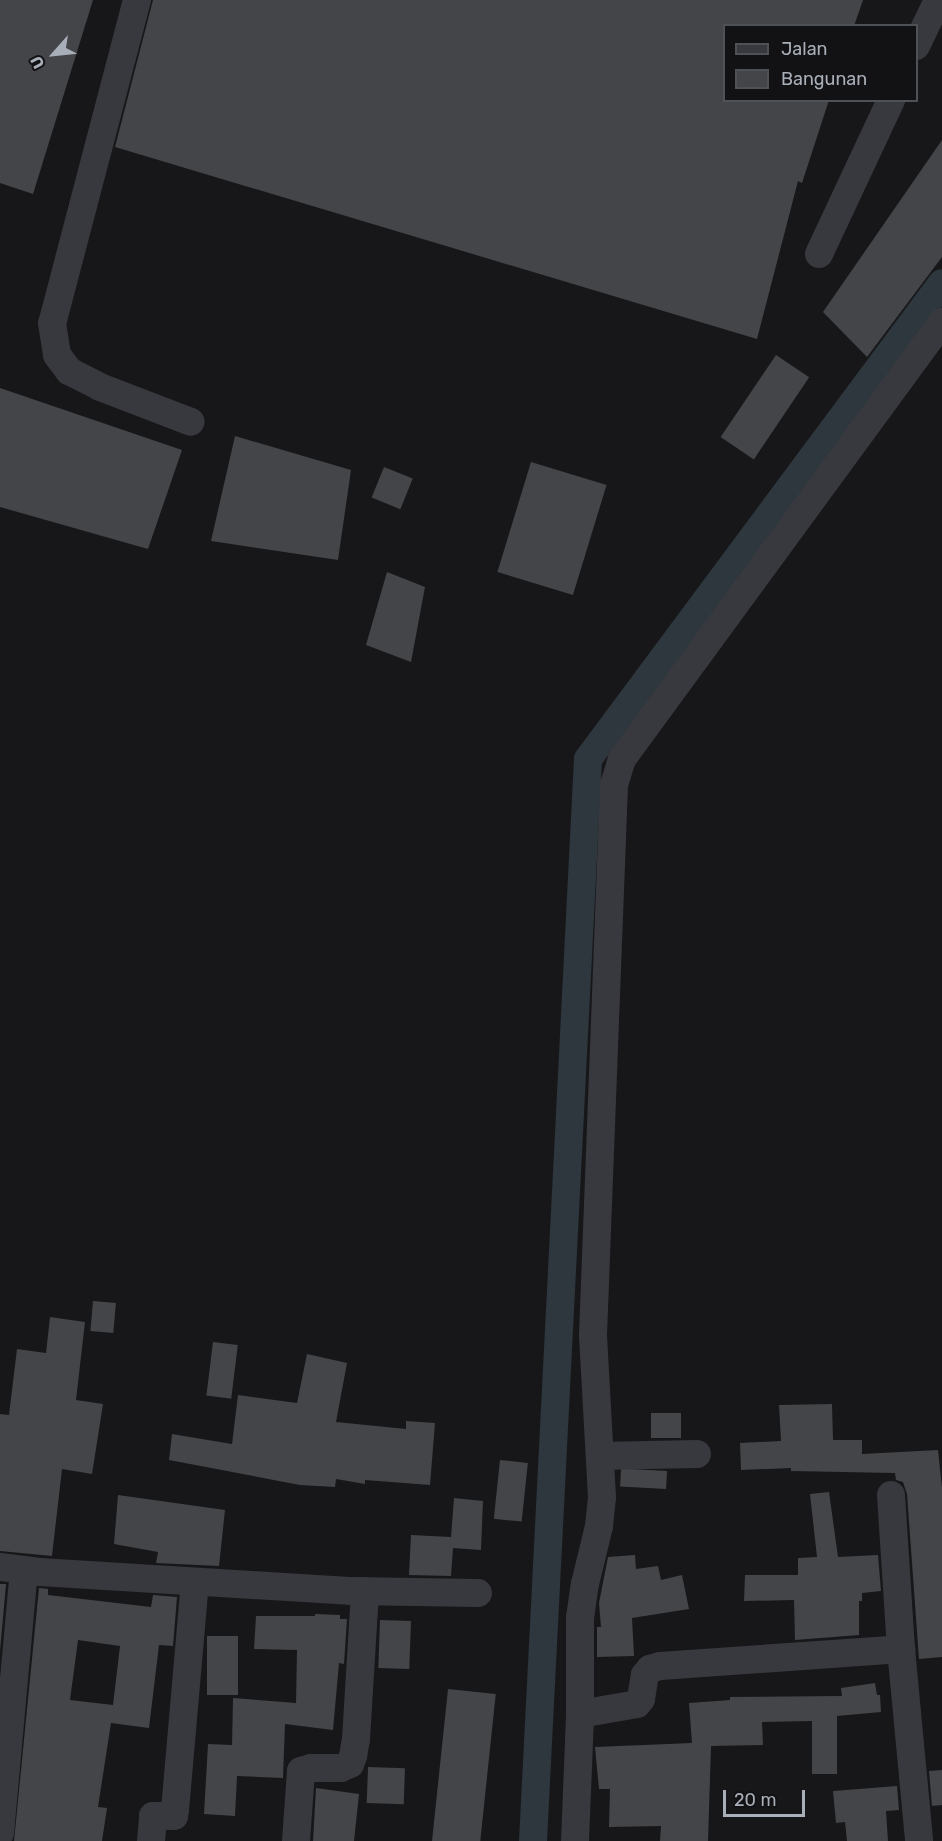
<!DOCTYPE html>
<style>
body{margin:0}
#map{position:relative;width:942px;height:1841px;overflow:hidden;background:#171719;font-family:Rubik,sans-serif}
div>[style]{position:absolute}
.canal>*{height:28px;margin:-14px;padding:0 14px;transform-origin:14px;border-radius:14px;background:#2d373d}
.building>*{inset:0;background:#434549;transform-origin:0 0}
.minor>*{height:28px;margin:-14px;padding:0 14px;transform-origin:14px;border-radius:14px;background:#38393e}
span{translate:-50% -50%;white-space:nowrap;text-align:center;line-height:1.15;-webkit-text-stroke:4.5px #121214;paint-order:stroke}
.legend{position:absolute;left:723px;top:24px;width:195px;height:78px;box-sizing:border-box;background:#121214;border:2px solid #4e5156;margin:0;padding:8px 10px;list-style:none;font-size:18px;color:#a9afb9}
.legend li{display:flex;align-items:center;gap:12px;height:30px}
.legend b{width:30px;border:2px solid #4e5156}
.north{position:absolute;left:24px;top:24px;width:60px;height:60px;-webkit-text-stroke:4px #121214;paint-order:stroke;rotate:243deg;font-size:16px;font-weight:700;line-height:24px;text-align:center;color:#a9afb9}
.north::after{content:'';display:block;margin:auto;width:21px;height:27px;background:#a9afb9;clip-path:polygon(50% 0,100% 100%,50% 72%,0 100%)}
.scale{position:absolute;left:723px;top:1790px;width:82px;height:27px;box-sizing:border-box;border:3px solid #a9afb9;border-top:0;padding-left:8px;font-size:18px;line-height:21px;white-space:nowrap;color:#a9afb9;-webkit-text-stroke:4px #121214;paint-order:stroke}
</style>
<div id="map">
<div class="canal">
<div style="left:533px;top:1841px;width:1083px;rotate:-87.09deg"></div>
<div style="left:588px;top:759px;width:593px;rotate:-53.36deg"></div>
</div>
<div class="building">
<div style="clip-path:polygon(0 0,93px 0,33px 194px,0 183px)"></div>
<div style="clip-path:polygon(153px 0,863px 0,854px 26px,724px 26px,724px 100px,829px 100px,802px 183px,798px 181px,757px 339px,115px 147px)"></div>
<div style="clip-path:polygon(942px 140px,942px 257px,867px 357px,823px 312px)"></div>
<div style="left:776px;top:355px;width:40px;height:99px;rotate:34deg"></div>
<div style="clip-path:polygon(0 388px,182px 450px,148px 549px,0 507px)"></div>
<div style="clip-path:polygon(235px 436px,351px 470px,338px 560px,211px 541px)"></div>
<div style="left:531px;top:462px;width:79px;height:115px;rotate:17deg"></div>
<div style="left:384px;top:467px;width:31px;height:33px;rotate:22deg"></div>
<div style="clip-path:polygon(387px 572px,425px 587px,411px 662px,366px 645px)"></div>
<div style="left:93px;top:1301px;width:23px;height:30px;rotate:5deg"></div>
<div style="clip-path:polygon(50px 1317px,85px 1322px,76px 1400px,103px 1404px,92px 1474px,62px 1469px,52px 1556px,0 1551px,0 1414px,9px 1415px,17px 1349px,46px 1353px)"></div>
<div style="left:213px;top:1342px;width:25px;height:54px;rotate:7deg"></div>
<div style="clip-path:polygon(307px 1354px,347px 1363px,336px 1422px,406px 1429px,406px 1421px,435px 1423px,430px 1485px,365px 1480px,365px 1484px,336px 1479px,335px 1487px,300px 1485px,169px 1460px,172px 1434px,232px 1444px,238px 1395px,297px 1403px)"></div>
<div style="clip-path:polygon(832px 1404px,833px 1440px,862px 1440px,862px 1454px,938px 1450px,942px 1488px,942px 1657px,919px 1659px,907px 1494px,903px 1482px,896px 1480px,895px 1473px,791px 1471px,791px 1468px,741px 1470px,740px 1443px,781px 1441px,779px 1405px)"></div>
<div style="left:651px;top:1413px;width:30px;height:25px"></div>
<div style="left:500px;top:1460px;width:28px;height:59px;rotate:6deg"></div>
<div style="left:667px;top:1471px;width:18px;height:46px;rotate:93deg"></div>
<div style="clip-path:polygon(829px 1492px,838px 1557px,878px 1555px,881px 1591px,862px 1593px,862px 1601px,859px 1601px,859px 1635px,795px 1640px,794px 1600px,744px 1601px,745px 1575px,798px 1575px,798px 1558px,817px 1557px,810px 1494px)"></div>
<div style="clip-path:polygon(118px 1495px,225px 1510px,219px 1566px,156px 1563px,158px 1552px,114px 1544px)"></div>
<div style="clip-path:polygon(454px 1498px,483px 1501px,481px 1550px,453px 1548px,451px 1576px,409px 1575px,411px 1535px,451px 1537px)"></div>
<div style="clip-path:polygon(635px 1555px,636px 1569px,658px 1566px,661px 1580px,682px 1575px,689px 1609px,632px 1618px,634px 1656px,597px 1657px,597px 1627px,601px 1627px,599px 1603px,608px 1557px)"></div>
<div style="clip-path:polygon(0 1584px,6px 1584px,0 1651px)"></div>
<div style="clip-path:polygon(evenodd,39px 1588px,48px 1589px,48px 1595px,151px 1607px,153px 1595px,177px 1597px,173px 1646px,159px 1645px,149px 1728px,111px 1723px,98px 1807px,107px 1808px,102px 1841px,14px 1841px,39px 1588px,78px 1640px,120px 1646px,113px 1705px,70px 1700px,78px 1640px)"></div>
<div style="clip-path:polygon(315px 1614px,340px 1615px,340px 1619px,347px 1619px,344px 1664px,339px 1663px,333px 1730px,285px 1724px,283px 1778px,237px 1776px,235px 1816px,204px 1814px,208px 1744px,232px 1745px,233px 1698px,296px 1703px,297px 1650px,254px 1649px,256px 1616px,315px 1616px)"></div>
<div style="left:380px;top:1620px;width:31px;height:48px;rotate:2deg"></div>
<div style="left:207px;top:1636px;width:31px;height:59px"></div>
<div style="clip-path:polygon(875px 1683px,877px 1695px,880px 1695px,881px 1712px,837px 1716px,837px 1774px,812px 1774px,812px 1721px,762px 1722px,763px 1745px,711px 1746px,708px 1841px,660px 1841px,661px 1826px,609px 1827px,610px 1789px,599px 1789px,595px 1747px,692px 1743px,689px 1703px,730px 1700px,730px 1697px,842px 1696px,841px 1688px)"></div>
<div style="left:448px;top:1689px;width:48px;height:153px;rotate:6deg"></div>
<div style="left:368px;top:1767px;width:37px;height:36px;rotate:2deg"></div>
<div style="clip-path:polygon(942px 1770px,942px 1805px,932px 1806px,929px 1771px)"></div>
<div style="clip-path:polygon(897px 1786px,899px 1810px,886px 1811px,888px 1841px,847px 1841px,845px 1822px,836px 1823px,833px 1791px)"></div>
<div style="clip-path:polygon(316px 1788px,359px 1794px,354px 1841px,313px 1841px)"></div>
</div>
<div class="minor">
<div style="left:137px;top:0;width:334px;rotate:104.7deg"></div>
<div style="left:52px;top:323px;width:32px;rotate:81deg"></div>
<div style="left:57px;top:355px;width:20px;rotate:53deg"></div>
<div style="left:69px;top:371px;width:35px;rotate:27deg"></div>
<div style="left:100px;top:387px;width:97px;rotate:21deg"></div>
<div style="left:916px;top:46px;width:51px;rotate:-64.4deg"></div>
<div style="left:819px;top:254px;width:170px;rotate:-64.9deg"></div>
<div style="left:600px;top:1456px;width:97px;rotate:-1.2deg"></div>
<div style="left:891px;top:1495px;width:154px;rotate:86.3deg"></div>
<div style="left:901px;top:1649px;width:193px;rotate:84.6deg"></div>
<div style="left:0;top:1567px;width:40px;rotate:7.1deg"></div>
<div style="left:40px;top:1572px;width:313px;rotate:3.5deg"></div>
<div style="left:352px;top:1591px;width:126px;rotate:0.9deg"></div>
<div style="left:580px;top:1714px;width:58px;rotate:-10deg"></div>
<div style="left:637px;top:1704px;width:6px;rotate:-51deg"></div>
<div style="left:641px;top:1699px;width:24px;rotate:-81deg"></div>
<div style="left:645px;top:1675px;width:8px;rotate:-50deg"></div>
<div style="left:650px;top:1669px;width:10px;rotate:-17deg"></div>
<div style="left:660px;top:1666px;width:242px;rotate:-4deg"></div>
<div style="left:0;top:1833px;width:264px;rotate:-84.8deg"></div>
<div style="left:151px;top:1841px;width:25px;rotate:-85deg"></div>
<div style="left:153px;top:1816px;width:21px"></div>
<div style="left:174px;top:1816px;width:6px;rotate:-81deg"></div>
<div style="left:175px;top:1810px;width:229px;rotate:-85deg"></div>
<div style="left:296px;top:1841px;width:70px;rotate:-85.9deg"></div>
<div style="left:301px;top:1771px;width:10px;rotate:-17deg"></div>
<div style="left:311px;top:1768px;width:30px"></div>
<div style="left:341px;top:1768px;width:10px;rotate:-24deg"></div>
<div style="left:350px;top:1764px;width:9px;rotate:-69deg"></div>
<div style="left:353px;top:1756px;width:17px;rotate:-80deg"></div>
<div style="left:356px;top:1739px;width:148px;rotate:-86.5deg"></div>
<div style="left:575px;top:1841px;width:127px;rotate:-87.7deg"></div>
<div style="left:580px;top:1714px;width:96px;rotate:-90deg"></div>
<div style="left:580px;top:1618px;width:34px;rotate:-82deg"></div>
<div style="left:585px;top:1584px;width:60px;rotate:-76.4deg"></div>
<div style="left:599px;top:1526px;width:29px;rotate:-84deg"></div>
<div style="left:602px;top:1497px;width:162px;rotate:-93.2deg"></div>
<div style="left:593px;top:1335px;width:550px;rotate:-87.81deg"></div>
<div style="left:614px;top:785px;width:27px;rotate:-73deg"></div>
<div style="left:622px;top:759px;width:542px;rotate:-53.79deg"></div>
</div>
<ul class="legend">
<li><b style="height:8px;background:#38393e"></b>Jalan</li>
<li><b style="height:16px;background:#434549"></b>Bangunan</li>
</ul>
<div class="north">U</div>
<div class="scale">20 m</div>
</div>
